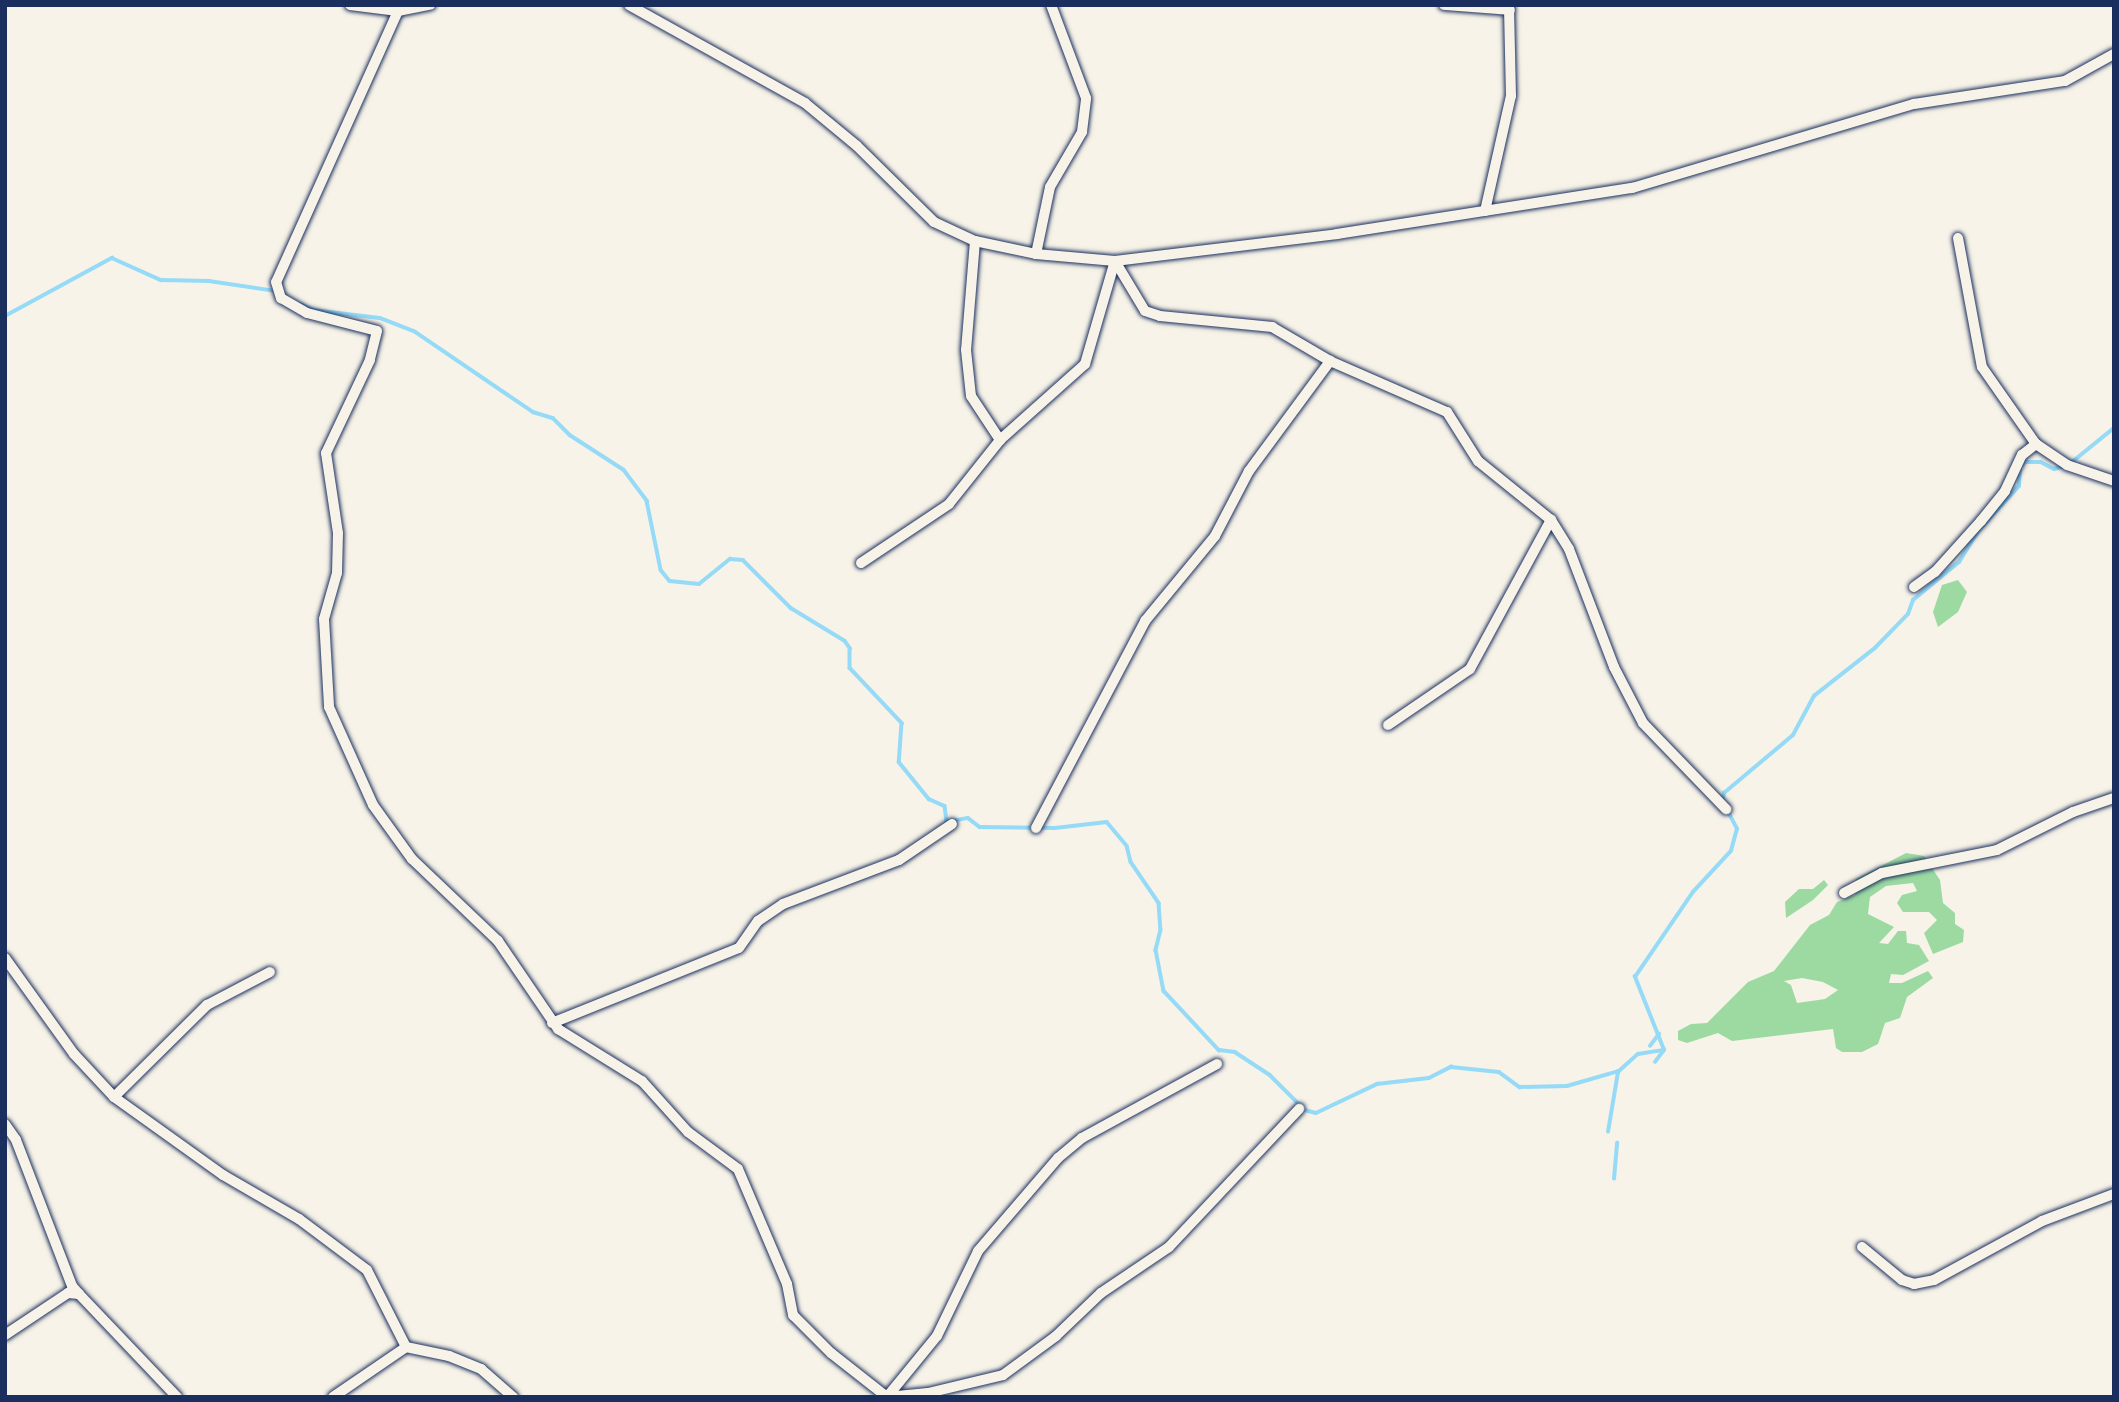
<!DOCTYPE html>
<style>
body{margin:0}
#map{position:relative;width:2119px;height:1402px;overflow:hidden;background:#f7f3e8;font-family:Delius,sans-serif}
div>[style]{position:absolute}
.green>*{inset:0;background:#9cdaa2}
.stream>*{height:3.5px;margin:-1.75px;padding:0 1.75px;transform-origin:1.75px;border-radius:1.75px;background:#95daf7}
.roads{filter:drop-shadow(0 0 2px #1b2f5e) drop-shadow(0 0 2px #1b2f5e)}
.street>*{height:10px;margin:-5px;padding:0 5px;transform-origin:5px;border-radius:5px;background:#f7f3e8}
span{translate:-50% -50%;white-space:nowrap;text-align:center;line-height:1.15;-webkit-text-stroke:5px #f7f3e8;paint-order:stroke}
.frame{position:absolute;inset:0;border:7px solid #1b2f5e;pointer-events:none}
</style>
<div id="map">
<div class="green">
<div style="clip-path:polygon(1958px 580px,1967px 592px,1958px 612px,1938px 627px,1933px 612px,1942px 585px)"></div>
<div style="clip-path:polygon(evenodd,1906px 853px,1924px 856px,1940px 880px,1943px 903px,1955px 913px,1955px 924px,1964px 930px,1963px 942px,1933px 954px,1924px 933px,1937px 920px,1929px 912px,1903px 912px,1897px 903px,1902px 895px,1917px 891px,1913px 883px,1886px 886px,1870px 897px,1868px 914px,1894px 927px,1879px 943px,1888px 944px,1898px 931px,1906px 931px,1907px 943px,1919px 945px,1929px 961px,1903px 975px,1891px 974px,1889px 983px,1902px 983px,1928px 971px,1933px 978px,1907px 997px,1900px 1018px,1885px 1023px,1878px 1044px,1862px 1052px,1842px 1052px,1836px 1048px,1833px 1029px,1732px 1041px,1718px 1033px,1687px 1043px,1678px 1040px,1678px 1031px,1691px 1024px,1707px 1023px,1748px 982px,1774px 971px,1810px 925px,1829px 915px,1837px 902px,1855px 895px,1856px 879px,1906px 853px,1802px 978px,1823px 982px,1838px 990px,1825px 999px,1797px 1003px,1791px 985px,1784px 981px,1802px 978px)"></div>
<div style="clip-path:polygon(1824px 880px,1828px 885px,1813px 900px,1786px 918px,1785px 902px,1799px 889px,1813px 889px)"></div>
</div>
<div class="stream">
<div style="left:301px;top:304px;width:14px;rotate:25deg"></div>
<div style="left:314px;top:310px;width:66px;rotate:6.9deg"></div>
<div style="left:380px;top:318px;width:36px;rotate:21deg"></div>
<div style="left:414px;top:331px;width:144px;rotate:34.2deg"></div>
<div style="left:533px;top:412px;width:21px;rotate:17deg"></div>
<div style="left:553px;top:418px;width:24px;rotate:45deg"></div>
<div style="left:570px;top:435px;width:64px;rotate:32.9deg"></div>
<div style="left:624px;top:470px;width:39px;rotate:53deg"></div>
<div style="left:647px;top:501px;width:70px;rotate:78.5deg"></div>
<div style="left:661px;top:570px;width:14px;rotate:51deg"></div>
<div style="left:670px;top:581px;width:29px;rotate:6deg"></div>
<div style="left:699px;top:584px;width:40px;rotate:-39deg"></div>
<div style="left:730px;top:559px;width:13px;rotate:4deg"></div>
<div style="left:743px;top:560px;width:68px;rotate:45deg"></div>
<div style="left:791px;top:608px;width:63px;rotate:31.4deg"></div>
<div style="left:845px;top:641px;width:9px;rotate:54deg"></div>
<div style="left:850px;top:648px;width:20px;rotate:90deg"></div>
<div style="left:850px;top:668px;width:76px;rotate:46.6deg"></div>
<div style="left:902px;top:723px;width:39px;rotate:94deg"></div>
<div style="left:899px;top:762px;width:48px;rotate:51deg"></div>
<div style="left:929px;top:799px;width:17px;rotate:24deg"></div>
<div style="left:945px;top:806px;width:16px;rotate:83deg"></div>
<div style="left:947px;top:822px;width:21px;rotate:-11deg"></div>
<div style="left:968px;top:818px;width:15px;rotate:37deg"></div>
<div style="left:980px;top:827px;width:75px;rotate:0.8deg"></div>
<div style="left:1055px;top:828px;width:52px;rotate:-6.6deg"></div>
<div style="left:1107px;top:822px;width:31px;rotate:50deg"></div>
<div style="left:1127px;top:846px;width:16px;rotate:76deg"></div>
<div style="left:1131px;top:862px;width:50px;rotate:55.7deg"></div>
<div style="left:1159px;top:903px;width:27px;rotate:86deg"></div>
<div style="left:1161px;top:930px;width:21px;rotate:104deg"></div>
<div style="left:1156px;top:950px;width:42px;rotate:79deg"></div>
<div style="left:1164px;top:991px;width:81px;rotate:47deg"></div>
<div style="left:1219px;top:1050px;width:16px;rotate:7deg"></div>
<div style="left:1235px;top:1052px;width:42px;rotate:33.3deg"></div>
<div style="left:1270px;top:1075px;width:49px;rotate:45deg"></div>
<div style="left:1305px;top:1110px;width:11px;rotate:15deg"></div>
<div style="left:1316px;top:1113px;width:68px;rotate:-25.4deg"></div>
<div style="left:1377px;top:1084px;width:52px;rotate:-6.6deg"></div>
<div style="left:1429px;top:1078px;width:25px;rotate:-27deg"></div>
<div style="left:1451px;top:1067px;width:48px;rotate:5.9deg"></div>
<div style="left:1499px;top:1072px;width:26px;rotate:36deg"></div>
<div style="left:1520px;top:1087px;width:47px;rotate:-1.2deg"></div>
<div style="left:1567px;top:1086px;width:54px;rotate:-16.1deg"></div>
<div style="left:1619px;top:1071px;width:25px;rotate:-42deg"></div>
<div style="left:1638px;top:1054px;width:26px;rotate:-9deg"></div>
<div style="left:1664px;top:1050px;width:79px;rotate:-111.7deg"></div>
<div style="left:1635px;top:977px;width:103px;rotate:-55.7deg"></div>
<div style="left:1693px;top:892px;width:56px;rotate:-47.2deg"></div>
<div style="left:1731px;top:851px;width:23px;rotate:-75deg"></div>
<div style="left:1737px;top:829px;width:21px;rotate:-118deg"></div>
<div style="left:5px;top:316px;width:122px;rotate:-28.5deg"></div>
<div style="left:112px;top:258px;width:54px;rotate:24.2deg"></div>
<div style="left:161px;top:280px;width:48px;rotate:1.2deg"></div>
<div style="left:209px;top:281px;width:68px;rotate:8.5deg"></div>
<div style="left:2072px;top:462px;width:54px;rotate:-39deg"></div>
<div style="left:1723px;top:799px;width:6px;rotate:-81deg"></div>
<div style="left:1724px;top:793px;width:90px;rotate:-40deg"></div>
<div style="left:1793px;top:735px;width:44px;rotate:-61.7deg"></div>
<div style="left:1814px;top:696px;width:78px;rotate:-38.2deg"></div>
<div style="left:1875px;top:648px;width:47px;rotate:-45.9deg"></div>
<div style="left:1908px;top:614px;width:15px;rotate:-70deg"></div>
<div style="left:1913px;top:600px;width:60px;rotate:-39.6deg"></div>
<div style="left:1959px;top:562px;width:38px;rotate:-58deg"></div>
<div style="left:1979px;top:530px;width:59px;rotate:-47.7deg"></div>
<div style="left:2019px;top:486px;width:19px;rotate:-87deg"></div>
<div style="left:2020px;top:467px;width:7px;rotate:-45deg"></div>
<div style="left:2025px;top:462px;width:16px"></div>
<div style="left:2041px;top:462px;width:15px;rotate:28deg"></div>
<div style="left:2054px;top:469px;width:11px;rotate:-15deg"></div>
<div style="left:1650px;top:1046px;width:15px;rotate:-53deg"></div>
<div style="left:1655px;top:1062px;width:15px;rotate:-53deg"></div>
<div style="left:1608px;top:1132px;width:61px;rotate:-80.5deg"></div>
<div style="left:1614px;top:1179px;width:36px;rotate:-85deg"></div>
</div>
<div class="roads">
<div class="street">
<div style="left:350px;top:5px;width:48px;rotate:7.1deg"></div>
<div style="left:398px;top:11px;width:33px;rotate:-11deg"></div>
<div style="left:629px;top:5px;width:201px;rotate:29.1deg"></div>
<div style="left:805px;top:103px;width:67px;rotate:39.6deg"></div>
<div style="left:857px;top:146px;width:108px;rotate:44.6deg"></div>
<div style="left:934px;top:222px;width:45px;rotate:24.9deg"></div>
<div style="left:975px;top:241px;width:62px;rotate:12deg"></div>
<div style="left:1036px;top:254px;width:79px;rotate:5.1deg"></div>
<div style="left:1115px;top:261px;width:224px;rotate:-6.9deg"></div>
<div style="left:1337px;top:234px;width:299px;rotate:-8.9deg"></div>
<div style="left:1632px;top:188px;width:294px;rotate:-16.6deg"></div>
<div style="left:1914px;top:104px;width:153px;rotate:-8.7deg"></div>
<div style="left:2065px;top:81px;width:56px;rotate:-28.9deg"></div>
<div style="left:1444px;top:5px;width:66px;rotate:4.3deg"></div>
<div style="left:398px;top:11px;width:297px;rotate:114.2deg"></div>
<div style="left:276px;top:282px;width:17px;rotate:73deg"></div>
<div style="left:281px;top:298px;width:30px;rotate:30deg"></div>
<div style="left:307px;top:313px;width:72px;rotate:14.4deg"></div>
<div style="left:377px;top:331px;width:30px;rotate:104deg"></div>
<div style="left:370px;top:360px;width:103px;rotate:115.3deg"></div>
<div style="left:326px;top:453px;width:81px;rotate:81.5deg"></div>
<div style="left:338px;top:533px;width:40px;rotate:91.4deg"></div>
<div style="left:337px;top:573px;width:48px;rotate:105.8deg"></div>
<div style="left:324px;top:619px;width:88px;rotate:86.7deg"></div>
<div style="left:329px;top:707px;width:107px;rotate:65.8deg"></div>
<div style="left:373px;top:805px;width:67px;rotate:54.2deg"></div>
<div style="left:412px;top:859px;width:119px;rotate:43.6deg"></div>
<div style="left:498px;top:941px;width:107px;rotate:55.7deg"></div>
<div style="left:558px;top:1029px;width:99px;rotate:31.8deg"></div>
<div style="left:642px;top:1081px;width:69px;rotate:48deg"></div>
<div style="left:688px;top:1132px;width:62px;rotate:36.5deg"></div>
<div style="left:738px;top:1169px;width:125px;rotate:66.9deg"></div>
<div style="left:787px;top:1284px;width:32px;rotate:79deg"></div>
<div style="left:793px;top:1315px;width:54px;rotate:45deg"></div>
<div style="left:831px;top:1353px;width:71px;rotate:38.2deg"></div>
<div style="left:887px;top:1397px;width:41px;rotate:-5.6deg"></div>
<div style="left:928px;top:1393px;width:77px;rotate:-13.5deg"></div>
<div style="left:1003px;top:1375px;width:66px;rotate:-36.3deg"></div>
<div style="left:1056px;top:1336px;width:62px;rotate:-43.7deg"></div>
<div style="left:1101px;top:1293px;width:82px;rotate:-34.1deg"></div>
<div style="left:1169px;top:1247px;width:190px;rotate:-46.7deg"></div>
<div style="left:1485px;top:211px;width:118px;rotate:-77.3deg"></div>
<div style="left:1511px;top:96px;width:91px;rotate:-91.3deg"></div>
<div style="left:1958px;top:238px;width:131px;rotate:79.5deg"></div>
<div style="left:1982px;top:367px;width:94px;rotate:55deg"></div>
<div style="left:975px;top:241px;width:109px;rotate:94.7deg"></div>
<div style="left:966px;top:350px;width:46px;rotate:83.8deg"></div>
<div style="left:971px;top:396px;width:53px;rotate:56.6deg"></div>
<div style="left:1036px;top:254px;width:68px;rotate:-78.2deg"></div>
<div style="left:1050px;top:187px;width:64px;rotate:-59.8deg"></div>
<div style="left:1082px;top:132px;width:34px;rotate:-83deg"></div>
<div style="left:1086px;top:98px;width:99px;rotate:-110.6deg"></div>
<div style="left:861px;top:563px;width:106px;rotate:-33.8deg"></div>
<div style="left:949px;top:504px;width:82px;rotate:-51.4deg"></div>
<div style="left:1000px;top:440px;width:114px;rotate:-41.8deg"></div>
<div style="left:1085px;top:364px;width:107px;rotate:-73.8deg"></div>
<div style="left:1115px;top:261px;width:58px;rotate:59deg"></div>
<div style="left:1145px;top:311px;width:16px;rotate:18deg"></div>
<div style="left:1160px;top:316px;width:113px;rotate:5.6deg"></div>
<div style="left:1272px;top:327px;width:67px;rotate:30.4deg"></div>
<div style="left:1330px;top:361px;width:128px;rotate:23.6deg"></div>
<div style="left:1447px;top:412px;width:58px;rotate:57.7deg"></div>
<div style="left:1478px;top:461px;width:94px;rotate:38.9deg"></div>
<div style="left:1551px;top:520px;width:34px;rotate:58deg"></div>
<div style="left:1569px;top:549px;width:126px;rotate:69.1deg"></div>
<div style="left:1614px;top:667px;width:63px;rotate:62.6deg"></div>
<div style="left:1643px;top:723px;width:120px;rotate:46deg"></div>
<div style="left:1914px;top:587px;width:26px;rotate:-36deg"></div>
<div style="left:1935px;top:572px;width:69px;rotate:-48deg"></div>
<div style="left:1981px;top:521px;width:38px;rotate:-51deg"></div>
<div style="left:2005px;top:491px;width:40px;rotate:-65deg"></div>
<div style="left:2022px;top:455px;width:18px;rotate:-38deg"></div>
<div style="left:2036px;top:444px;width:37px;rotate:34deg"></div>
<div style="left:2067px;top:465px;width:50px;rotate:18.8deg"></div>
<div style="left:1388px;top:725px;width:99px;rotate:-34.3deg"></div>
<div style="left:1470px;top:669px;width:170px;rotate:-61.5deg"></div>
<div style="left:1036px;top:828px;width:234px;rotate:-62.2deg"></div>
<div style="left:1145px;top:621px;width:110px;rotate:-50.5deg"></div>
<div style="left:1215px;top:536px;width:73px;rotate:-62.4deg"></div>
<div style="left:1249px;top:471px;width:137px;rotate:-53.6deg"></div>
<div style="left:1844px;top:893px;width:43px;rotate:-27.8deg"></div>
<div style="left:1882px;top:873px;width:117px;rotate:-11.3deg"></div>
<div style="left:1997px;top:850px;width:85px;rotate:-26.6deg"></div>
<div style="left:2073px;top:812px;width:43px;rotate:-18.9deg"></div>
<div style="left:5px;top:958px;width:118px;rotate:54.3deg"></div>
<div style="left:74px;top:1054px;width:59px;rotate:47.1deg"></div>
<div style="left:114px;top:1097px;width:134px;rotate:35.6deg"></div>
<div style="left:223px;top:1175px;width:88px;rotate:30.1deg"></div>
<div style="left:299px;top:1219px;width:85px;rotate:36.9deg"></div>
<div style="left:367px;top:1270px;width:86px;rotate:63.1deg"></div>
<div style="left:552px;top:1023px;width:201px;rotate:-21.9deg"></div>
<div style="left:739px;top:948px;width:33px;rotate:-55deg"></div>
<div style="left:758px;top:921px;width:30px;rotate:-34deg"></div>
<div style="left:783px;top:904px;width:124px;rotate:-20.8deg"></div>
<div style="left:899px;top:860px;width:64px;rotate:-34.2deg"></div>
<div style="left:114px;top:1097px;width:131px;rotate:-44.7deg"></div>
<div style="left:207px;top:1005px;width:71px;rotate:-27.6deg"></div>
<div style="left:5px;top:1124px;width:19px;rotate:55deg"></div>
<div style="left:16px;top:1140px;width:156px;rotate:69deg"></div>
<div style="left:72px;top:1286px;width:11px;rotate:49deg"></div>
<div style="left:1862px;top:1247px;width:52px;rotate:39.5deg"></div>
<div style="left:1902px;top:1280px;width:13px;rotate:18deg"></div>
<div style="left:1914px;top:1284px;width:20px;rotate:-11deg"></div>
<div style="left:1934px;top:1280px;width:123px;rotate:-28.6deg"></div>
<div style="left:2042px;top:1221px;width:77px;rotate:-20.6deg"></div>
<div style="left:5px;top:1335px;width:76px;rotate:-33.7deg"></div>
<div style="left:68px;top:1293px;width:11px;rotate:5deg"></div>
<div style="left:79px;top:1294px;width:142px;rotate:46.4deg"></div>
<div style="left:333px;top:1397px;width:88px;rotate:-34.4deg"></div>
<div style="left:406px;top:1347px;width:44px;rotate:11.8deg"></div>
<div style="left:449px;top:1356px;width:35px;rotate:22deg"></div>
<div style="left:481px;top:1369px;width:43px;rotate:41.2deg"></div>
<div style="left:887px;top:1397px;width:79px;rotate:-50.7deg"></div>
<div style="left:937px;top:1336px;width:94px;rotate:-64.2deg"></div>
<div style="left:978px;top:1251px;width:123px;rotate:-49.3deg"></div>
<div style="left:1058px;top:1158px;width:31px;rotate:-40deg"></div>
<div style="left:1082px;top:1138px;width:154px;rotate:-28.7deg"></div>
</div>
</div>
<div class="frame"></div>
</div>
